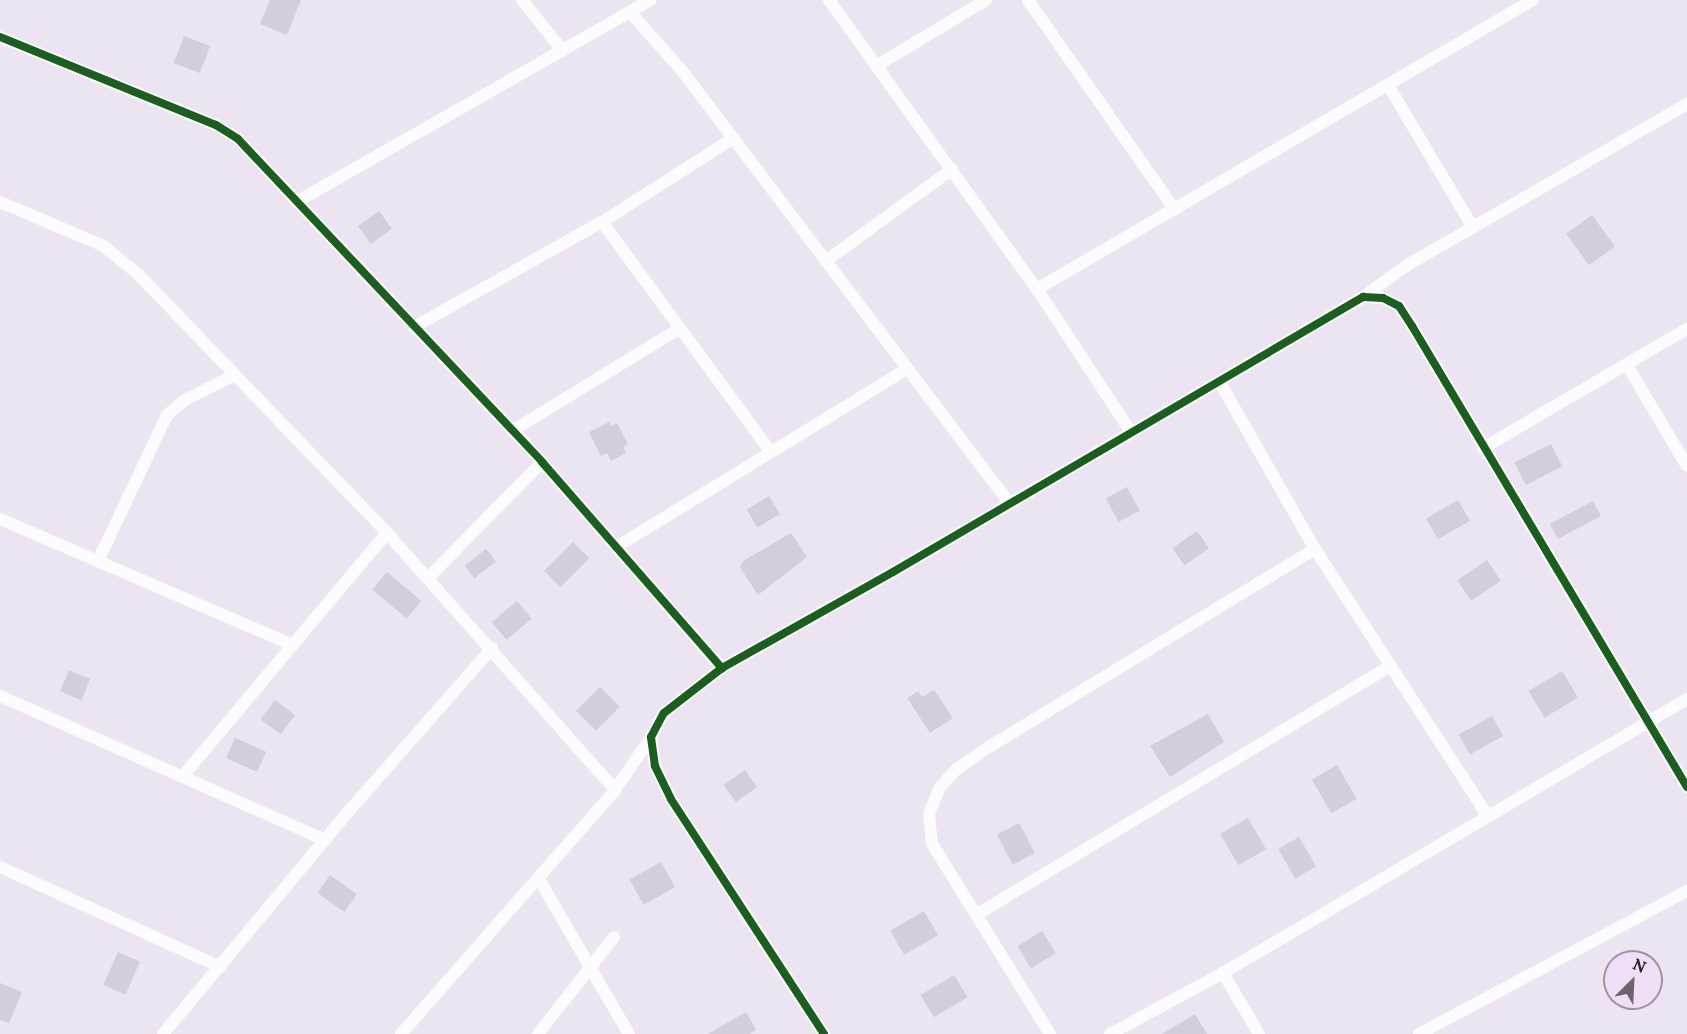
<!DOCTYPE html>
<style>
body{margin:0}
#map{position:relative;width:1687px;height:1034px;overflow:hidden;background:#ede4f1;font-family:Lora,serif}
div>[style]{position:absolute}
.building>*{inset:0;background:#d3ced9;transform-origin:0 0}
.street>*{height:12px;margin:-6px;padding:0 6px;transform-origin:6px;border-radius:6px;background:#fcfbfd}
.cycleway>*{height:8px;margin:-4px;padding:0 4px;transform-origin:4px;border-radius:4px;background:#1b5e20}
span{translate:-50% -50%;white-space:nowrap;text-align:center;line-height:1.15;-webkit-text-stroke:5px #efdff6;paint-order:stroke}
.north{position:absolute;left:1603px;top:950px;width:60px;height:60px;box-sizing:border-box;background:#efdff6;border:2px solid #9e92a3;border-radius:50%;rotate:24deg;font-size:16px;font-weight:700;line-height:24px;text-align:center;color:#251f27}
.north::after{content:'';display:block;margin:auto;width:21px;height:27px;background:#6b646e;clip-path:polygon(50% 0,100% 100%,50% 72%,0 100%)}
</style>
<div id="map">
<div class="building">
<div style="clip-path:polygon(270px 0,301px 0,287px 35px,260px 24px)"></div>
<div style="left:184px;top:36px;width:28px;height:29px;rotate:21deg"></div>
<div style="left:379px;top:211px;width:22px;height:26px;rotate:54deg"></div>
<div style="left:1592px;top:215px;width:39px;height:32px;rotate:54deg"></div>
<div style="clip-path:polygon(609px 422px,611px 426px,617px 423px,628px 444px,623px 447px,626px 453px,611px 461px,607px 453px,601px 456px,589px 432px)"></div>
<div style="left:1551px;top:444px;width:25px;height:41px;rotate:63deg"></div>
<div style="left:1127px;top:487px;width:27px;height:24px;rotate:62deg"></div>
<div style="left:769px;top:496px;width:21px;height:26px;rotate:59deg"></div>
<div style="left:1458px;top:500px;width:24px;height:37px;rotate:60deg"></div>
<div style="left:1593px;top:501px;width:17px;height:49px;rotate:62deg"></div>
<div style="left:1197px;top:531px;width:21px;height:30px;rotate:55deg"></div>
<div style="clip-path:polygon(791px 533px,807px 557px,758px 595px,740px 567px,743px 561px)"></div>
<div style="left:573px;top:542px;width:23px;height:41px;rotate:45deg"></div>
<div style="left:486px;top:549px;width:16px;height:27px;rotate:52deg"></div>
<div style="left:1487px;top:560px;width:25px;height:36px;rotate:56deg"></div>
<div style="left:387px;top:572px;width:45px;height:23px;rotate:40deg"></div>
<div style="left:517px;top:601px;width:23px;height:33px;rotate:50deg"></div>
<div style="left:69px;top:670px;width:23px;height:23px;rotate:23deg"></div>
<div style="left:1562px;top:671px;width:31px;height:39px;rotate:59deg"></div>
<div style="left:600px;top:687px;width:28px;height:34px;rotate:45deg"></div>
<div style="clip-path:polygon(934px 690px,953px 718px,930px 733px,907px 698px,918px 691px,922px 697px)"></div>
<div style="left:275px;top:700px;width:25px;height:24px;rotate:37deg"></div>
<div style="clip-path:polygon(1208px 714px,1224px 742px,1170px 777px,1150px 746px)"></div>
<div style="left:1492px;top:716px;width:23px;height:38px;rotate:61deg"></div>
<div style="left:235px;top:738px;width:34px;height:22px;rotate:24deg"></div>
<div style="left:1337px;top:765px;width:39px;height:29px;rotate:60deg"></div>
<div style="left:745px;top:770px;width:21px;height:26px;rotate:55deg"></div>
<div style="left:1248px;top:818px;width:36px;height:32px;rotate:60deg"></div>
<div style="left:1019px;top:823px;width:34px;height:25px;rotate:62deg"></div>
<div style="left:1299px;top:837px;width:34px;height:24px;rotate:60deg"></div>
<div style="left:661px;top:862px;width:29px;height:36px;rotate:61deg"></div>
<div style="left:330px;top:875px;width:33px;height:22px;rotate:35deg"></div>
<div style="left:924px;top:911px;width:28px;height:39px;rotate:60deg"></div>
<div style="left:1042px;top:931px;width:26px;height:29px;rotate:58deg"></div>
<div style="left:118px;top:952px;width:24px;height:36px;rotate:24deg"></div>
<div style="left:954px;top:975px;width:26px;height:39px;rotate:59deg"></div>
<div style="clip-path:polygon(0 983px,22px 992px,9px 1023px,0 1020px)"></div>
<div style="clip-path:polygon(746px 1012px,756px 1030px,749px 1034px,708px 1034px)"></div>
<div style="clip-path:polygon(1195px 1014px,1207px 1034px,1162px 1034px)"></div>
</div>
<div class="street">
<div style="left:522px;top:0;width:65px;rotate:51.2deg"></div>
<div style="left:829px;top:0;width:356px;rotate:54.3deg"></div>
<div style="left:1037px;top:289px;width:171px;rotate:56.7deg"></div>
<div style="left:1028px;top:0;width:256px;rotate:55deg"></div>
<div style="left:630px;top:12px;width:80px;rotate:48.5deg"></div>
<div style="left:683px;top:72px;width:542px;rotate:52.88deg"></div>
<div style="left:0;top:37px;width:233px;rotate:22.2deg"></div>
<div style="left:216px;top:125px;width:26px;rotate:32deg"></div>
<div style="left:238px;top:139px;width:444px;rotate:46.7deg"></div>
<div style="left:542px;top:462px;width:274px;rotate:48.9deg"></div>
<div style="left:878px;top:65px;width:126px;rotate:-31deg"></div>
<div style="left:1388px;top:85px;width:164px;rotate:59.2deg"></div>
<div style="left:298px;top:201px;width:406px;rotate:-29.7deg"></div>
<div style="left:0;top:202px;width:111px;rotate:22.9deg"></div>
<div style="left:102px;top:245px;width:46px;rotate:38.9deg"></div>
<div style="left:138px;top:274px;width:359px;rotate:46.1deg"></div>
<div style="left:387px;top:533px;width:344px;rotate:48.4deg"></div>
<div style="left:602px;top:222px;width:285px;rotate:53.7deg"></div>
<div style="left:826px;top:261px;width:156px;rotate:-36.1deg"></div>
<div style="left:1037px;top:289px;width:574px;rotate:-30.23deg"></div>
<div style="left:1363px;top:297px;width:57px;rotate:-35.7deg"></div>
<div style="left:1409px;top:264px;width:321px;rotate:-29.9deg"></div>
<div style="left:414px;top:327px;width:215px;rotate:-29.2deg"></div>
<div style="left:602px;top:222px;width:156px;rotate:-32.5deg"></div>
<div style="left:1627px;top:365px;width:117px;rotate:59.3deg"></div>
<div style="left:1219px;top:381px;width:193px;rotate:60.3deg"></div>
<div style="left:1315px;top:549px;width:318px;rotate:57.1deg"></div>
<div style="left:512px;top:431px;width:197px;rotate:-31.5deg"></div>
<div style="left:1483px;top:448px;width:236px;rotate:-30.3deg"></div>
<div style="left:0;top:519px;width:318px;rotate:23.3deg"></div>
<div style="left:618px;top:546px;width:339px;rotate:-31.5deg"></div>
<div style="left:98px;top:561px;width:161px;rotate:-64.7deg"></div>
<div style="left:167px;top:415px;width:23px;rotate:-40deg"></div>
<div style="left:185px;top:400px;width:55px;rotate:-27deg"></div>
<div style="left:428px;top:578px;width:163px;rotate:-45.5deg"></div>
<div style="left:0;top:696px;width:355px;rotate:23.9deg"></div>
<div style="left:182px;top:777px;width:319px;rotate:-50deg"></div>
<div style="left:0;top:867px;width:242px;rotate:24.4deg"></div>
<div style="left:539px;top:879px;width:179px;rotate:59.9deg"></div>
<div style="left:976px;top:915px;width:484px;rotate:-31deg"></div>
<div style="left:1223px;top:973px;width:71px;rotate:59.5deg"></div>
<div style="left:163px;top:1034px;width:278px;rotate:-50.2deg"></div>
<div style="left:341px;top:820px;width:229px;rotate:-48.7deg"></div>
<div style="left:401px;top:1034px;width:325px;rotate:-48.7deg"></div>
<div style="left:615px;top:790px;width:64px;rotate:-55.8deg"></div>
<div style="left:538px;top:1034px;width:123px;rotate:-51.9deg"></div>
<div style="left:824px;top:1034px;width:280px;rotate:-123.1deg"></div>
<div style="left:671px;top:799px;width:37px;rotate:-116deg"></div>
<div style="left:655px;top:766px;width:29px;rotate:-98deg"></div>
<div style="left:651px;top:737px;width:27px;rotate:-62deg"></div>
<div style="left:664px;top:713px;width:73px;rotate:-37.8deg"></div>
<div style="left:722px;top:668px;width:196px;rotate:-29.3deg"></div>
<div style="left:893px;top:572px;width:545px;rotate:-30.33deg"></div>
<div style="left:1363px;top:297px;width:20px;rotate:3deg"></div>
<div style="left:1383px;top:298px;width:18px;rotate:27deg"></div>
<div style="left:1399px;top:306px;width:24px;rotate:57deg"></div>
<div style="left:1412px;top:326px;width:537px;rotate:59.18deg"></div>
<div style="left:1050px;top:1034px;width:224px;rotate:-121.8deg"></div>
<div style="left:932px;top:844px;width:30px;rotate:-96deg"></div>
<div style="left:929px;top:814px;width:29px;rotate:-68deg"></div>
<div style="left:940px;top:787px;width:25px;rotate:-47deg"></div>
<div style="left:957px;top:769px;width:39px;rotate:-35deg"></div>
<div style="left:989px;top:747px;width:381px;rotate:-31.3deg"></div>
<div style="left:1110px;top:1034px;width:128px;rotate:-28.4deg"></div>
<div style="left:1223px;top:973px;width:539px;rotate:-30.56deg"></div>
<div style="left:1419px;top:1034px;width:304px;rotate:-28.1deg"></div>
</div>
<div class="cycleway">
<div style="left:0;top:37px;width:233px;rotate:22.2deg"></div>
<div style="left:216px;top:125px;width:26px;rotate:32deg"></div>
<div style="left:238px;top:139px;width:444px;rotate:46.7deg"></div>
<div style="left:542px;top:462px;width:274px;rotate:48.9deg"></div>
<div style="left:824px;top:1034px;width:280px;rotate:-123.1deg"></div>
<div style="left:671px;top:799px;width:37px;rotate:-116deg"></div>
<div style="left:655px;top:766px;width:29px;rotate:-98deg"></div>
<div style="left:651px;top:737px;width:27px;rotate:-62deg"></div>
<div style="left:664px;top:713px;width:73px;rotate:-37.8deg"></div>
<div style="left:722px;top:668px;width:196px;rotate:-29.3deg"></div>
<div style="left:893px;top:572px;width:545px;rotate:-30.33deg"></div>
<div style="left:1363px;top:297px;width:20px;rotate:3deg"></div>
<div style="left:1383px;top:298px;width:18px;rotate:27deg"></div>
<div style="left:1399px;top:306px;width:24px;rotate:57deg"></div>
<div style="left:1412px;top:326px;width:537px;rotate:59.18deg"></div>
</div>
<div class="north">N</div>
</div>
